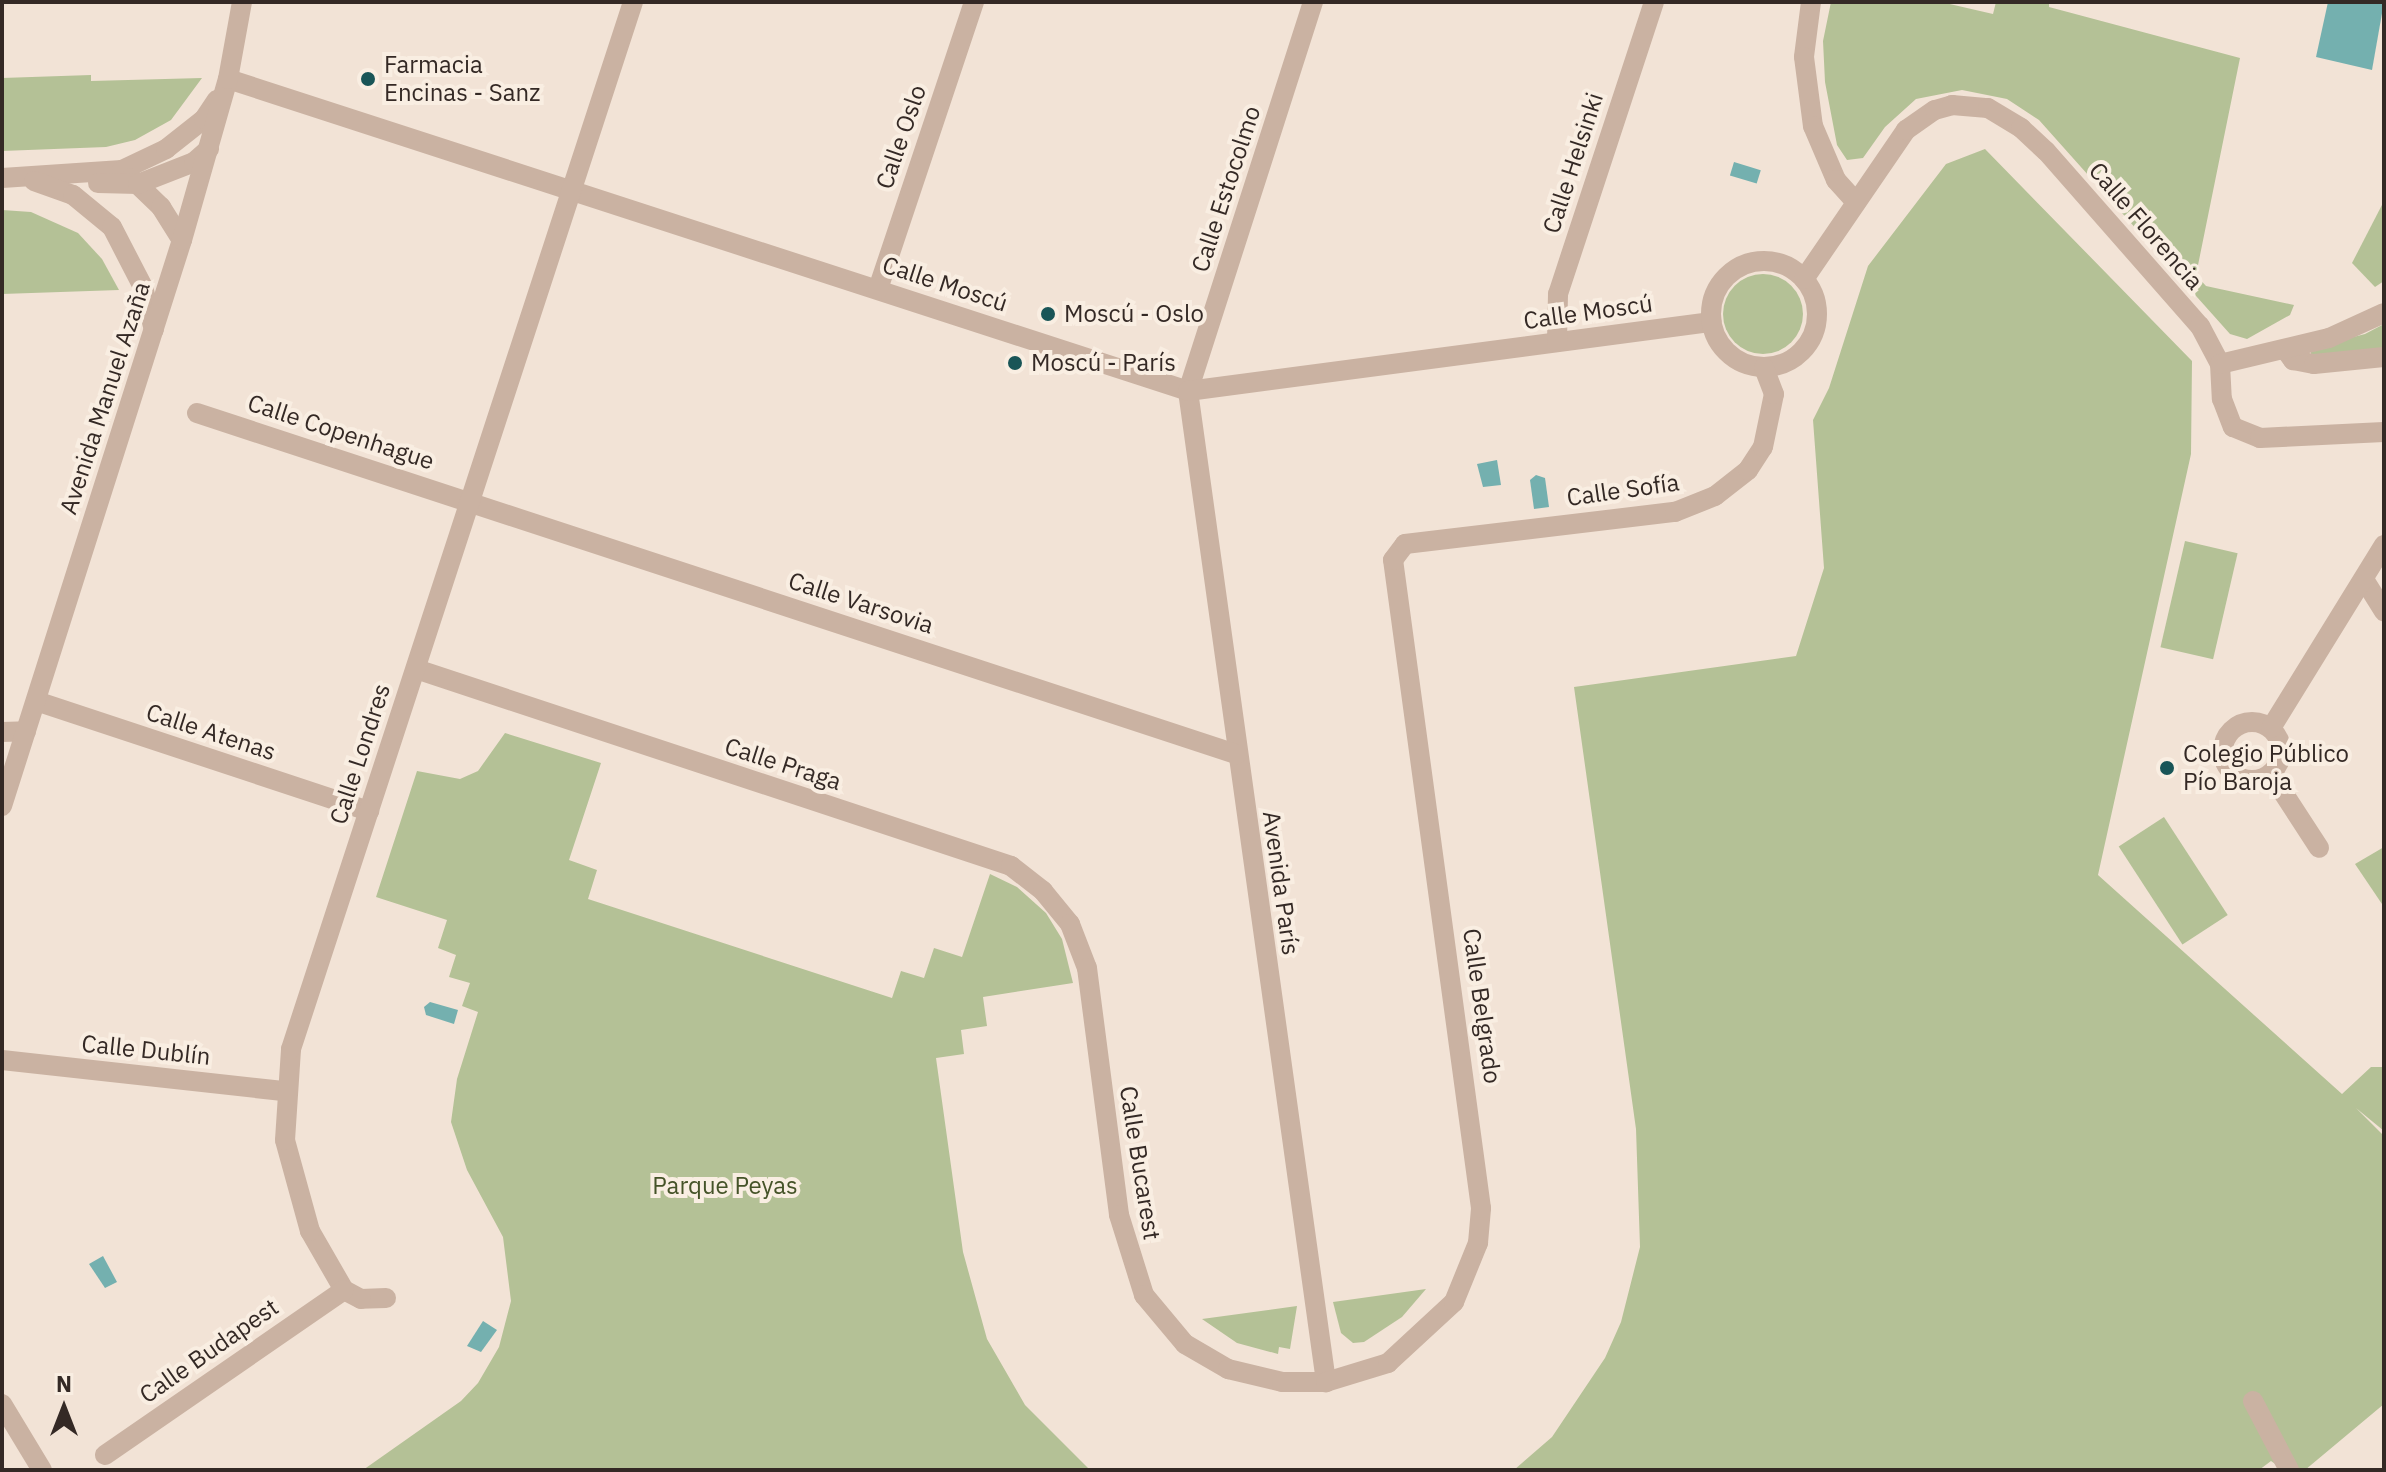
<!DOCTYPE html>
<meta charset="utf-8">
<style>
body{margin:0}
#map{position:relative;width:2386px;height:1472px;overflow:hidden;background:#f2e3d6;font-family:"IBM Plex Sans",sans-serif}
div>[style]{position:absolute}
.green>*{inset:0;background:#b4c196;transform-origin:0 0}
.round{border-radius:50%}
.water>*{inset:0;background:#74b0af;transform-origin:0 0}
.minor>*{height:20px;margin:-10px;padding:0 10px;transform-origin:10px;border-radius:10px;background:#cab2a2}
.minor>.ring{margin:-10px;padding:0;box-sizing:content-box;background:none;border:20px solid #cab2a2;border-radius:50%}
.dots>*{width:22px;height:22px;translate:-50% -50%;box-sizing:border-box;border:4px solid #f9eee2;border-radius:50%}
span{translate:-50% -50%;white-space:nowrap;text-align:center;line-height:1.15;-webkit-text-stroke:8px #f9eee2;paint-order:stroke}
.poi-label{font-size:24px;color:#342925}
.left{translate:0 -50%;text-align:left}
.street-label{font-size:24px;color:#342925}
.park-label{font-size:24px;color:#455328}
.frame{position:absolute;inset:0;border:4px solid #342925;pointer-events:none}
.north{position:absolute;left:24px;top:1368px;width:80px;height:80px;-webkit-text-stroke:6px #f9eee2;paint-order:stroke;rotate:0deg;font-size:22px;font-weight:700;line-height:32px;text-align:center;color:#342925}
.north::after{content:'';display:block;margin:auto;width:28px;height:36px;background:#342925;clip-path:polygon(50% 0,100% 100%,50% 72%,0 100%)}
</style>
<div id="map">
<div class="green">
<div style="clip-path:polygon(1831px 2px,1941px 2px,1993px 14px,1996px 2px,2049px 2px,2049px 7px,2240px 58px,2196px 275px,2206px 286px,2294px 305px,2290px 315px,2247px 339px,2230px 334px,2039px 120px,2007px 99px,1962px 90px,1916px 99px,1885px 127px,1863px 158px,1847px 160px,1837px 145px,1825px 82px,1823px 41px)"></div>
<div style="clip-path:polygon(91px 75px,91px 81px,202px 78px,171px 120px,135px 140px,106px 147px,2px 151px,2px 78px)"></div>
<div style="clip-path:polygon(1985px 149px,2192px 361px,2191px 454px,2098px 875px,2342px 1094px,2371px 1067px,2384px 1067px,2384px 1131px,2356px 1108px,2384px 1136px,2384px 1404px,2305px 1470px,2284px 1470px,2271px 1461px,2259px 1470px,1514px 1470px,1552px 1437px,1605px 1358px,1621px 1322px,1640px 1247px,1636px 1129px,1574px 687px,1796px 656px,1824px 568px,1813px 420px,1829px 388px,1868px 266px,1946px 164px)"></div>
<div style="clip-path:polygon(2384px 201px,2384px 281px,2375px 287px,2352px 263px)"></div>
<div style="clip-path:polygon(2px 210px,31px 212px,78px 233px,102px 259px,119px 290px,2px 294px)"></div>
<div class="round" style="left:1723px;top:274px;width:80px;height:80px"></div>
<div style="clip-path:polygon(2384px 324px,2384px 350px,2311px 356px,2311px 348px,2365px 334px)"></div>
<div style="left:2185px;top:541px;width:54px;height:109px;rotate:13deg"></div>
<div style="clip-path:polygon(505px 733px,601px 763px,569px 860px,597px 870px,588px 899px,892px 998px,901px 971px,924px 978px,934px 948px,962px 957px,990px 874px,1017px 887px,1046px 913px,1062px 939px,1073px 983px,983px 997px,987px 1026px,961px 1030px,964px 1054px,936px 1058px,963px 1252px,987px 1339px,1025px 1405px,1090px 1470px,363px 1470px,461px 1401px,478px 1383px,499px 1347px,511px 1301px,503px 1237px,467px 1170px,451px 1122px,457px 1079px,478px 1012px,462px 1006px,470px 983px,449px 977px,456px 955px,438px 948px,447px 920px,376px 897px,417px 771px,460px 779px,478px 771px)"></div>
<div style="left:2164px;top:817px;width:117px;height:54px;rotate:57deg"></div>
<div style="clip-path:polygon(2384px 847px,2384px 907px,2355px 864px)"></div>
<div style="clip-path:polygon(1426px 1289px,1402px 1317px,1364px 1342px,1353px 1343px,1341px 1333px,1333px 1302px)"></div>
<div style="clip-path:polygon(1297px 1306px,1290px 1349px,1279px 1347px,1278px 1354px,1237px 1343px,1202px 1319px)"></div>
</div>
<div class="water">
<div style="clip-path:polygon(2328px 2px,2384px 2px,2372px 70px,2316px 57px)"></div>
<div style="left:1734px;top:162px;width:28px;height:14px;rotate:17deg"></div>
<div style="clip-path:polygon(1497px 460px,1501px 485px,1483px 487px,1477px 464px)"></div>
<div style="clip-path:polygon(1536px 475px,1545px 478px,1549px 507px,1534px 509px,1530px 480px)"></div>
<div style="clip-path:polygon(430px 1002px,458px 1010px,454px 1024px,426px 1015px,424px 1007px)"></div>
<div style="clip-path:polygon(103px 1256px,117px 1282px,105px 1288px,89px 1264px)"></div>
<div style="clip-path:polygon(483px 1321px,497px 1330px,481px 1352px,467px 1346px)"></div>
</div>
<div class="minor">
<div style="left:1313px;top:2px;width:409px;rotate:107.8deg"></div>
<div style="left:1188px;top:391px;width:1001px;rotate:82.07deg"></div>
<div style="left:1811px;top:2px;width:55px;rotate:97.3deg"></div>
<div style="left:1804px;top:57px;width:70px;rotate:82.6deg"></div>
<div style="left:1813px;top:126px;width:59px;rotate:66.9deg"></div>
<div style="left:1836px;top:180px;width:30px;rotate:48deg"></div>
<div style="left:228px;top:79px;width:1009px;rotate:18deg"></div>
<div style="left:1188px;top:391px;width:528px;rotate:-7.52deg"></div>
<div style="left:2px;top:178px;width:120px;rotate:-3.8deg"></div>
<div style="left:122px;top:170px;width:49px;rotate:-25.5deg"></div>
<div style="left:166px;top:149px;width:48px;rotate:-38.3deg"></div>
<div style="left:204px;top:119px;width:23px;rotate:-56deg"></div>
<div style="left:131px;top:178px;width:42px;rotate:44deg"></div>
<div style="left:161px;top:207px;width:39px;rotate:58deg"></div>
<div style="left:34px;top:181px;width:41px;rotate:19.7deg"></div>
<div style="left:73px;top:195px;width:50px;rotate:39.4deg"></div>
<div style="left:112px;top:227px;width:68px;rotate:62.7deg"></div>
<div style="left:143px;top:287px;width:44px;rotate:75.7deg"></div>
<div style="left:98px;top:183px;width:40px;rotate:1.4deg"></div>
<div style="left:138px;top:184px;width:60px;rotate:-21.4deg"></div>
<div style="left:194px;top:162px;width:20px;rotate:-41deg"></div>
<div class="ring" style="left:1711px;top:261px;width:86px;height:86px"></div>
<div style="left:1804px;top:279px;width:181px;rotate:-55.6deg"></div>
<div style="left:1906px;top:130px;width:35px;rotate:-35deg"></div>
<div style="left:1935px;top:110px;width:18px;rotate:-16deg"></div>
<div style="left:1952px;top:105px;width:36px;rotate:5deg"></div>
<div style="left:1988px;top:108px;width:39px;rotate:31deg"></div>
<div style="left:2021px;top:128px;width:34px;rotate:43deg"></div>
<div style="left:2046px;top:151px;width:233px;rotate:48.7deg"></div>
<div style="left:2200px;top:326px;width:43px;rotate:62.2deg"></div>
<div style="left:2220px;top:364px;width:35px;rotate:87deg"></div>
<div style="left:2222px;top:399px;width:30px;rotate:69deg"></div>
<div style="left:2233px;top:427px;width:29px;rotate:22deg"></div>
<div style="left:2260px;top:438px;width:124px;rotate:-2.8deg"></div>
<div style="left:878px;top:289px;width:303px;rotate:-71.5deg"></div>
<div style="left:1557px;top:342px;width:48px;rotate:-88.8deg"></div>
<div style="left:1558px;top:294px;width:307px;rotate:-71.8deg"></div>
<div style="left:2285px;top:349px;width:14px;rotate:54deg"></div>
<div style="left:2293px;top:360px;width:21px;rotate:11deg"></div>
<div style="left:2314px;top:364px;width:70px;rotate:-5.7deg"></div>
<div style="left:2220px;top:364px;width:112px;rotate:-13.4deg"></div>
<div style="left:2329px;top:338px;width:60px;rotate:-24.4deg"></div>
<div style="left:197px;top:413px;width:1094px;rotate:18.17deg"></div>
<div style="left:2365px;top:581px;width:36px;rotate:58deg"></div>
<div style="left:416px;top:669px;width:627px;rotate:18.32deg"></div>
<div style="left:1011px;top:866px;width:41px;rotate:38deg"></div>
<div style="left:1043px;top:891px;width:43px;rotate:50.7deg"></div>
<div style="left:1070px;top:924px;width:47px;rotate:68.9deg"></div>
<div style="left:1087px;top:968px;width:249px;rotate:82.6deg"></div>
<div style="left:1119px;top:1215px;width:84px;rotate:72.6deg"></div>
<div style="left:1144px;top:1295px;width:64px;rotate:50.1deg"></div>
<div style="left:1185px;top:1344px;width:50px;rotate:30.2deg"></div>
<div style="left:1228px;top:1369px;width:56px;rotate:13.5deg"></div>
<div style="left:1282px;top:1382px;width:44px"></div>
<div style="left:1326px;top:1382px;width:65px;rotate:-17deg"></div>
<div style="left:1388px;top:1363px;width:90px;rotate:-42.7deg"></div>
<div style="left:1454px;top:1302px;width:64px;rotate:-67.9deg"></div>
<div style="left:1478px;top:1243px;width:35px;rotate:-85deg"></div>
<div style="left:1481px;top:1208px;width:654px;rotate:-97.73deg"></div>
<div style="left:1393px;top:560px;width:20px;rotate:-53deg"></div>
<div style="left:1405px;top:544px;width:272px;rotate:-6.8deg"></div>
<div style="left:1675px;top:512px;width:43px;rotate:-21.8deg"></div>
<div style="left:1715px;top:496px;width:42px;rotate:-38.2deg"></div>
<div style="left:1748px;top:470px;width:27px;rotate:-57deg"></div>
<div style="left:1763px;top:447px;width:54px;rotate:-78.3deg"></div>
<div style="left:1774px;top:394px;width:28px;rotate:-111deg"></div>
<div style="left:36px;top:701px;width:351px;rotate:18.3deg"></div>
<div class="ring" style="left:2223px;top:722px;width:38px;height:38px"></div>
<div style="left:2271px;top:728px;width:215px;rotate:-58.3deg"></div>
<div style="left:2px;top:732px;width:24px;rotate:-2deg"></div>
<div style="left:2271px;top:774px;width:88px;rotate:57deg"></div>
<div style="left:2px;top:806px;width:594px;rotate:-72.36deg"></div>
<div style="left:182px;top:240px;width:167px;rotate:-74.1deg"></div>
<div style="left:228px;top:79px;width:78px;rotate:-79.7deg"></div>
<div style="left:2px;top:1060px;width:285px;rotate:6.3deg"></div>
<div style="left:386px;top:1298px;width:25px;rotate:178deg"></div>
<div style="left:361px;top:1299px;width:19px;rotate:-152deg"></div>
<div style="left:344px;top:1290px;width:68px;rotate:-120deg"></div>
<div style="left:310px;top:1231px;width:94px;rotate:-105.4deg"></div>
<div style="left:285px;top:1140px;width:91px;rotate:-86.2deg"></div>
<div style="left:291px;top:1049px;width:1101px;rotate:-71.91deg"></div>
<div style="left:2253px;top:1401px;width:78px;rotate:62.4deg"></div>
<div style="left:2px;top:1404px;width:77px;rotate:58.8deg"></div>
<div style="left:105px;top:1455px;width:290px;rotate:-34.6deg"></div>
</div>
<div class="dots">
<div style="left:368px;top:79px;background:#195557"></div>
<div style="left:1048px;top:314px;background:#195557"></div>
<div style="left:1015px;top:363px;background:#195557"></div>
<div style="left:2167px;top:768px;background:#195557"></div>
</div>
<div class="poi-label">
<span class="left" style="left:384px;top:79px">Farmacia<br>Encinas - Sanz</span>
<span class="left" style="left:1064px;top:314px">Moscú - Oslo</span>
<span class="left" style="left:1031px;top:363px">Moscú - París</span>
<span class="left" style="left:2183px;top:768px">Colegio Público<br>Pío Baroja</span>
</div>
<div class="street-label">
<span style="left:901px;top:137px;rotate:-71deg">Calle Oslo</span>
<span style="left:1573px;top:163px;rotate:-72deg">Calle Helsinki</span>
<span style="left:1226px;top:189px;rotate:-72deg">Calle Estocolmo</span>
<span style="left:2146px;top:226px;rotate:49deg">Calle Florencia</span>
<span style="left:945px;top:284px;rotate:18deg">Calle Moscú</span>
<span style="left:1588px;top:312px;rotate:-8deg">Calle Moscú</span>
<span style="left:105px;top:398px;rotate:-72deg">Avenida Manuel Azaña</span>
<span style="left:341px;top:432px;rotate:18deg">Calle Copenhague</span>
<span style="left:1623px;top:490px;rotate:-8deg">Calle Sofía</span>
<span style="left:861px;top:603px;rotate:18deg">Calle Varsovia</span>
<span style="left:211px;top:732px;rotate:18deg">Calle Atenas</span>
<span style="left:360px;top:754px;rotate:-72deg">Calle Londres</span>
<span style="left:783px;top:764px;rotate:18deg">Calle Praga</span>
<span style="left:1281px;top:883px;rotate:82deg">Avenida París</span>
<span style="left:1482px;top:1006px;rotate:82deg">Calle Belgrado</span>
<span style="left:146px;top:1050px;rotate:6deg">Calle Dublín</span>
<span style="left:1140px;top:1163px;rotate:81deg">Calle Bucarest</span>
<span style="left:209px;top:1351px;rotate:-35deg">Calle Budapest</span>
</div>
<div class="park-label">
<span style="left:725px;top:1186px">Parque Peyas</span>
</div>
<div class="frame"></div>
<div class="north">N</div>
</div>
